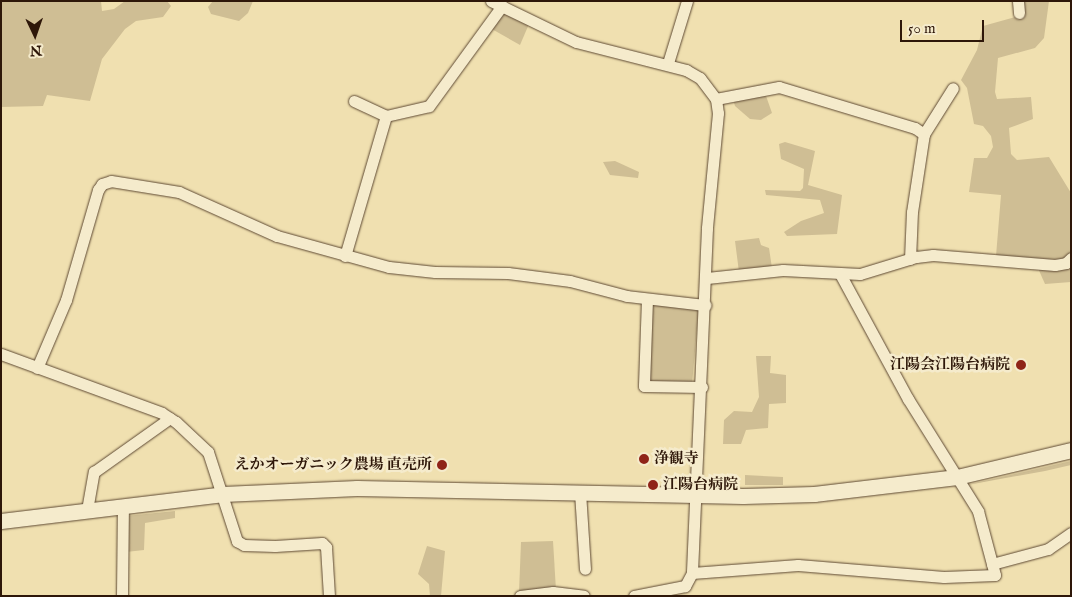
<!DOCTYPE html>
<meta charset="utf-8">
<style>
body{margin:0}
#map{position:relative;width:1072px;height:597px;overflow:hidden;background:#f0e0b0;font-family:"IM FELL English","Noto Serif JP",serif}
div>[style]{position:absolute}
.green>*{inset:0;background:#cfbe94;transform-origin:0 0}
.roads{filter:drop-shadow(0 0 1px #5e4933) drop-shadow(0 0 1px #5e4933)}
.minor>*{height:11px;margin:-5.5px;padding:0 5.5px;transform-origin:5.5px;border-radius:5.5px;background:#f5ebcc}
.tertiary>*{height:15px;margin:-7.5px;padding:0 7.5px;transform-origin:7.5px;border-radius:7.5px;background:#f5ebcc}
.dots>*{width:14px;height:14px;translate:-50% -50%;box-sizing:border-box;border:2px solid #f5ebcc;border-radius:50%}
span{translate:-50% -50%;white-space:nowrap;text-align:center;line-height:1.15;-webkit-text-stroke:5px #f5ebcc;paint-order:stroke}
.poi-label{font-size:15px;color:#2e1709;font-weight:700}
.right{translate:-100% -50%;text-align:right}
.left{translate:0 -50%;text-align:left}
.frame{position:absolute;inset:0;border:2px solid #2e1709;pointer-events:none}
.north{position:absolute;left:10px;top:10px;width:50px;height:50px;-webkit-text-stroke:4px #f5ebcc;paint-order:stroke;rotate:177deg;font-size:14px;font-weight:700;line-height:20px;text-align:center;color:#2e1709}
.north::after{content:'';display:block;margin:auto;width:18px;height:22px;background:#2e1709;clip-path:polygon(50% 0,100% 100%,50% 72%,0 100%)}
.scale{position:absolute;left:900px;top:20px;width:84px;height:22px;box-sizing:border-box;border:2px solid #2e1709;border-top:0;padding-left:6px;font-size:15px;line-height:18px;white-space:nowrap;color:#2e1709;-webkit-text-stroke:4px #f5ebcc;paint-order:stroke}
</style>
<div id="map">
<div class="green">
<div style="clip-path:polygon(1px 1px,101px 1px,102px 11px,114px 9px,125px 1px,167px 1px,171px 6px,163px 17px,136px 21px,125px 29px,102px 59px,90px 101px,47px 95px,43px 106px,1px 107px)"></div>
<div style="clip-path:polygon(213px 1px,253px 1px,248px 13px,239px 21px,211px 14px,208px 7px)"></div>
<div style="clip-path:polygon(1023px 1px,1049px 1px,1044px 38px,1035px 48px,998px 58px,995px 92px,997px 99px,1031px 97px,1033px 119px,1009px 128px,1011px 154px,1017px 160px,1049px 157px,1071px 193px,1071px 252px,1063px 260px,996px 256px,1001px 195px,969px 192px,974px 158px,987px 158px,993px 147px,991px 136px,983px 126px,974px 124px,967px 88px,961px 80px,977px 50px,983px 26px,1022px 15px)"></div>
<div style="clip-path:polygon(504px 12px,529px 24px,520px 45px,490px 28px)"></div>
<div style="clip-path:polygon(765px 93px,772px 113px,761px 120px,750px 119px,735px 106px,733px 99px)"></div>
<div style="clip-path:polygon(785px 142px,815px 151px,808px 185px,842px 195px,837px 234px,787px 236px,784px 232px,801px 221px,824px 213px,820px 200px,766px 195px,765px 190px,800px 191px,803px 188px,804px 169px,781px 159px,779px 144px)"></div>
<div style="clip-path:polygon(615px 161px,639px 172px,638px 178px,610px 175px,603px 162px)"></div>
<div style="clip-path:polygon(759px 238px,761px 245px,769px 248px,772px 268px,739px 272px,735px 241px)"></div>
<div style="clip-path:polygon(1071px 263px,1071px 282px,1045px 284px,1037px 266px)"></div>
<div style="left:650px;top:303px;width:49px;height:80px;rotate:5deg"></div>
<div style="clip-path:polygon(756px 356px,771px 356px,770px 373px,786px 375px,786px 403px,769px 404px,768px 428px,746px 430px,741px 444px,723px 444px,724px 420px,734px 411px,752px 412px,759px 397px)"></div>
<div style="clip-path:polygon(1071px 461px,1071px 465px,1045px 471px,967px 485px)"></div>
<div style="clip-path:polygon(745px 475px,783px 477px,783px 485px,745px 485px)"></div>
<div style="clip-path:polygon(175px 511px,175px 518px,145px 523px,144px 550px,126px 552px,126px 516px)"></div>
<div style="clip-path:polygon(553px 541px,556px 590px,519px 592px,521px 542px)"></div>
<div style="clip-path:polygon(427px 546px,445px 551px,441px 596px,430px 596px,429px 584px,418px 574px)"></div>
</div>
<div class="roads">
<div class="minor">
<div style="left:491px;top:1px;width:94px;rotate:25.8deg"></div>
<div style="left:576px;top:42px;width:114px;rotate:14.3deg"></div>
<div style="left:686px;top:70px;width:16px;rotate:30deg"></div>
<div style="left:700px;top:78px;width:26px;rotate:53deg"></div>
<div style="left:716px;top:99px;width:14px;rotate:82deg"></div>
<div style="left:718px;top:113px;width:116px;rotate:95.5deg"></div>
<div style="left:707px;top:228px;width:345px;rotate:92.5deg"></div>
<div style="left:692px;top:573px;width:15px;rotate:118deg"></div>
<div style="left:685px;top:586px;width:52px;rotate:168.9deg"></div>
<div style="left:1018px;top:1px;width:12px;rotate:85deg"></div>
<div style="left:668px;top:63px;width:65px;rotate:-73deg"></div>
<div style="left:716px;top:99px;width:64px;rotate:-10.8deg"></div>
<div style="left:779px;top:87px;width:142px;rotate:16.8deg"></div>
<div style="left:915px;top:128px;width:11px;rotate:34deg"></div>
<div style="left:354px;top:101px;width:35px;rotate:25deg"></div>
<div style="left:345px;top:256px;width:146px;rotate:-73.7deg"></div>
<div style="left:386px;top:116px;width:44px;rotate:-13.1deg"></div>
<div style="left:429px;top:106px;width:124px;rotate:-53.9deg"></div>
<div style="left:910px;top:259px;width:47px;rotate:-87.6deg"></div>
<div style="left:912px;top:212px;width:79px;rotate:-81.3deg"></div>
<div style="left:924px;top:134px;width:54px;rotate:-57.8deg"></div>
<div style="left:707px;top:278px;width:76px;rotate:-6deg"></div>
<div style="left:783px;top:270px;width:77px;rotate:3deg"></div>
<div style="left:860px;top:274px;width:59px;rotate:-16.9deg"></div>
<div style="left:916px;top:257px;width:17px;rotate:-7deg"></div>
<div style="left:933px;top:255px;width:122px;rotate:4.7deg"></div>
<div style="left:1055px;top:265px;width:11px;rotate:-10deg"></div>
<div style="left:1066px;top:263px;width:7px;rotate:-45deg"></div>
<div style="left:647px;top:299px;width:87px;rotate:92deg"></div>
<div style="left:644px;top:386px;width:58px;rotate:1deg"></div>
<div style="left:1px;top:354px;width:171px;rotate:20.1deg"></div>
<div style="left:162px;top:413px;width:17px;rotate:33deg"></div>
<div style="left:176px;top:422px;width:44px;rotate:43.2deg"></div>
<div style="left:208px;top:452px;width:94px;rotate:72deg"></div>
<div style="left:237px;top:541px;width:8px;rotate:30deg"></div>
<div style="left:244px;top:545px;width:31px;rotate:2deg"></div>
<div style="left:275px;top:546px;width:47px;rotate:-3.7deg"></div>
<div style="left:322px;top:543px;width:6px;rotate:45deg"></div>
<div style="left:326px;top:547px;width:49px;rotate:86.5deg"></div>
<div style="left:37px;top:368px;width:74px;rotate:-66.9deg"></div>
<div style="left:66px;top:300px;width:115px;rotate:-73.8deg"></div>
<div style="left:98px;top:190px;width:7px;rotate:-56deg"></div>
<div style="left:102px;top:184px;width:9px;rotate:-18deg"></div>
<div style="left:111px;top:181px;width:69px;rotate:9.2deg"></div>
<div style="left:179px;top:192px;width:107px;rotate:24.2deg"></div>
<div style="left:277px;top:236px;width:116px;rotate:15.5deg"></div>
<div style="left:389px;top:267px;width:46px;rotate:6.2deg"></div>
<div style="left:435px;top:272px;width:73px;rotate:0.8deg"></div>
<div style="left:508px;top:273px;width:63px;rotate:7.4deg"></div>
<div style="left:570px;top:281px;width:59px;rotate:14.7deg"></div>
<div style="left:627px;top:296px;width:79px;rotate:6.6deg"></div>
<div style="left:580px;top:492px;width:77px;rotate:86.3deg"></div>
<div style="left:87px;top:510px;width:39px;rotate:-80deg"></div>
<div style="left:94px;top:472px;width:93px;rotate:-35.4deg"></div>
<div style="left:992px;top:564px;width:58px;rotate:-15deg"></div>
<div style="left:1048px;top:549px;width:28px;rotate:-35deg"></div>
<div style="left:692px;top:573px;width:106px;rotate:-4.3deg"></div>
<div style="left:798px;top:565px;width:146px;rotate:4.7deg"></div>
<div style="left:944px;top:577px;width:51px;rotate:-2.2deg"></div>
<div style="left:995px;top:575px;width:66px;rotate:-104.9deg"></div>
<div style="left:978px;top:511px;width:132px;rotate:-122deg"></div>
<div style="left:908px;top:399px;width:142px;rotate:-118.5deg"></div>
<div style="left:122px;top:596px;width:90px;rotate:-89.4deg"></div>
<div style="left:520px;top:596px;width:33px;rotate:-7deg"></div>
<div style="left:553px;top:592px;width:31px;rotate:7deg"></div>
</div>
<div class="tertiary">
<div style="left:1px;top:521px;width:224px;rotate:-6.9deg"></div>
<div style="left:223px;top:494px;width:134px;rotate:-2.6deg"></div>
<div style="left:357px;top:488px;width:386px;rotate:1.2deg"></div>
<div style="left:743px;top:496px;width:71px;rotate:-1.6deg"></div>
<div style="left:814px;top:494px;width:144px;rotate:-6.8deg"></div>
<div style="left:957px;top:477px;width:117px;rotate:-13.3deg"></div>
</div>
</div>
<div class="dots">
<div style="left:1021px;top:365px;background:#8f2418"></div>
<div style="left:644px;top:459px;background:#8f2418"></div>
<div style="left:442px;top:465px;background:#8f2418"></div>
<div style="left:653px;top:485px;background:#8f2418"></div>
</div>
<div class="poi-label">
<span class="right" style="left:1010px;top:365px">江陽会江陽台病院</span>
<span class="left" style="left:654px;top:459px">浄観寺</span>
<span class="right" style="left:432px;top:465px">えかオーガニック農場 直売所</span>
<span class="left" style="left:663px;top:485px">江陽台病院</span>
</div>
<div class="frame"></div>
<div class="north">N</div>
<div class="scale">50 m</div>
</div>
